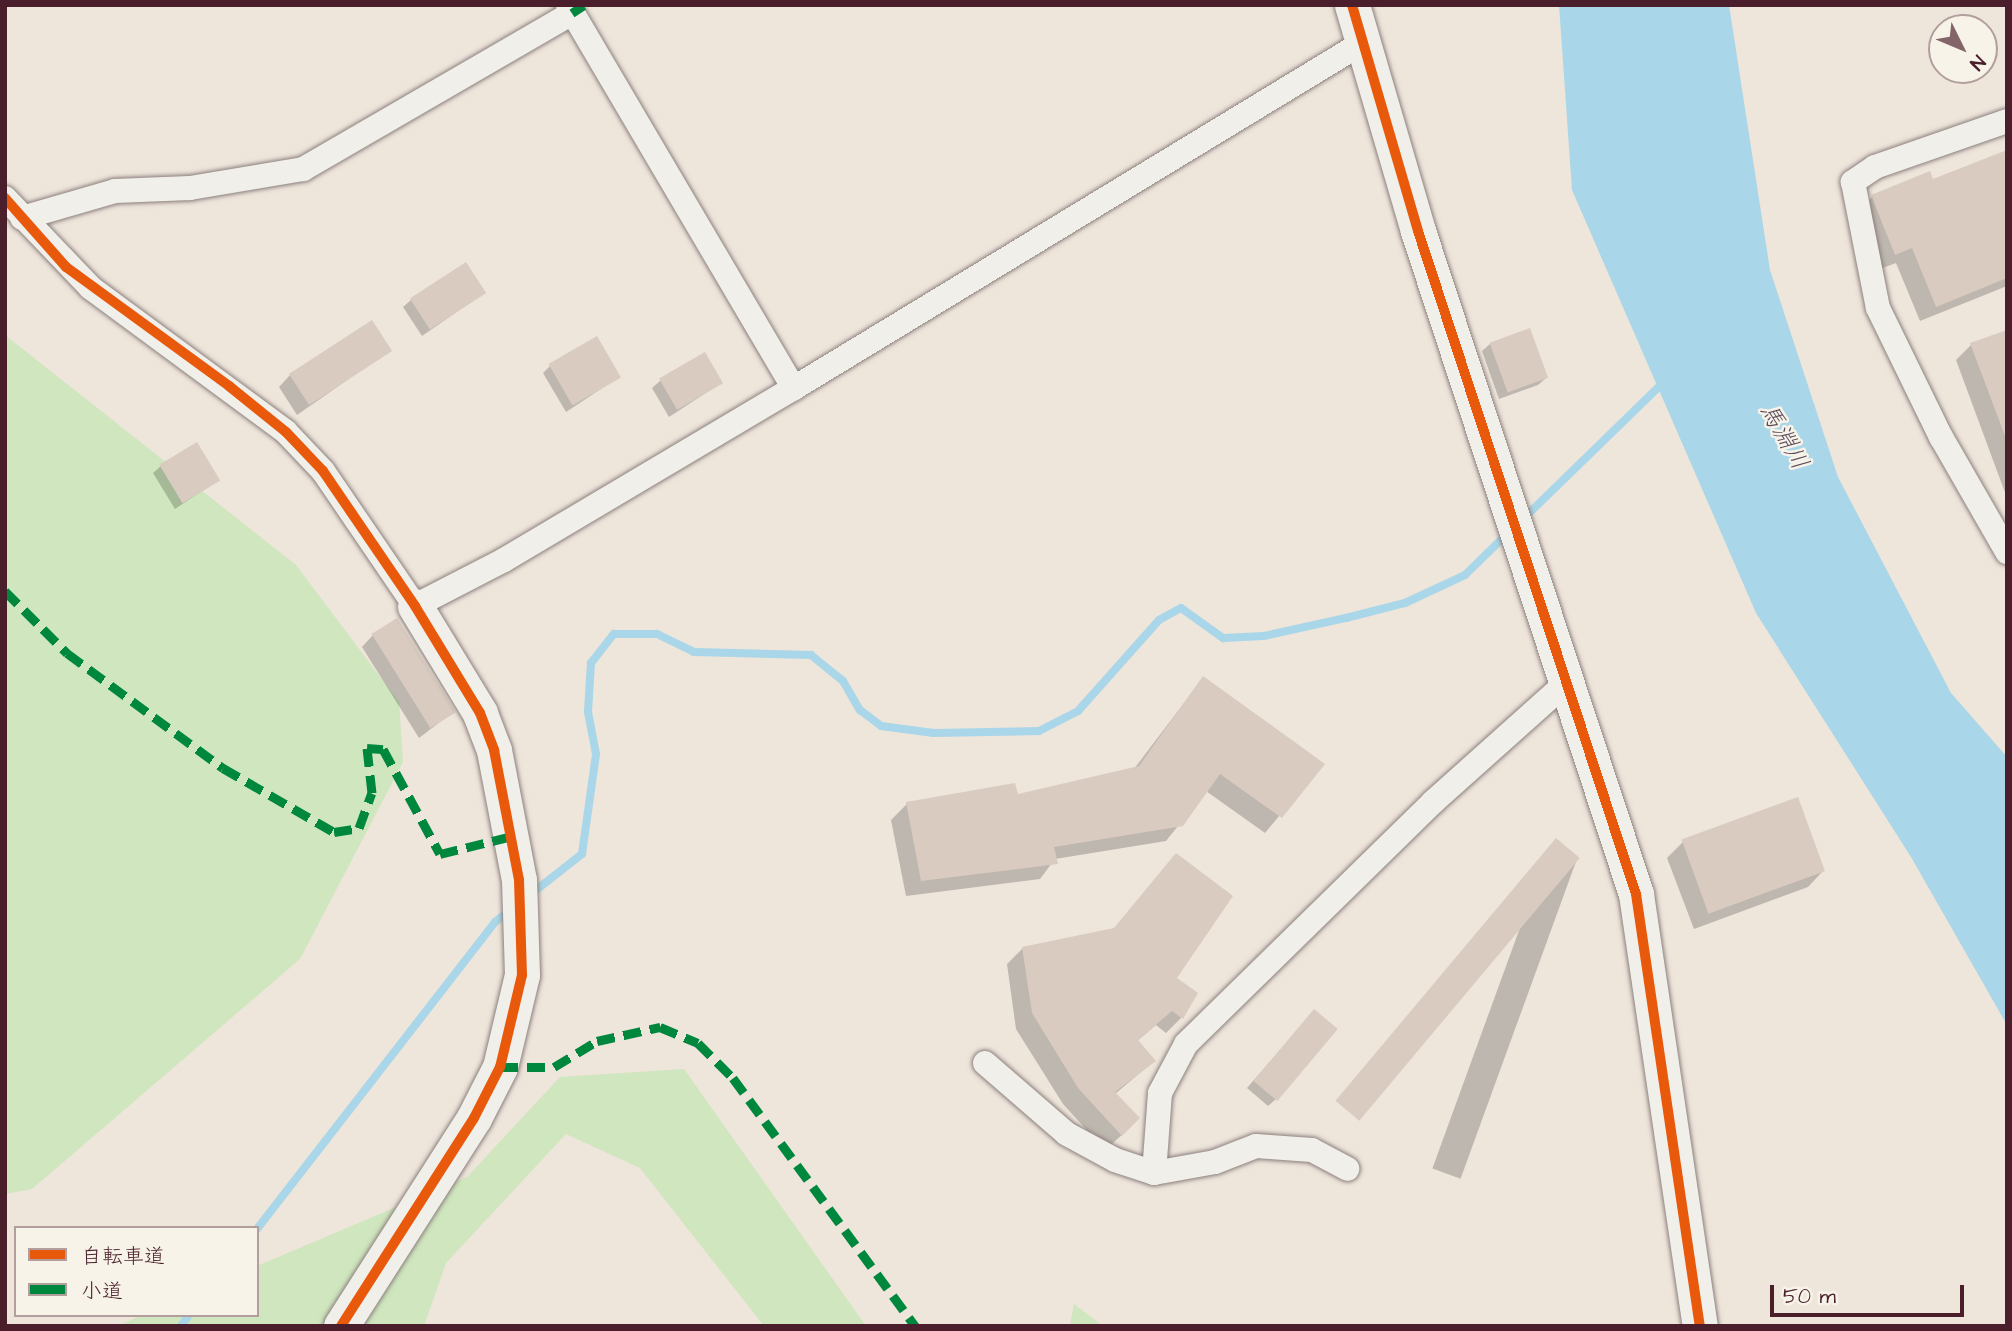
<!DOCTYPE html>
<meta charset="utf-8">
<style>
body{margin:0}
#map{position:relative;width:2012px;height:1331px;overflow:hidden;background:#eee5db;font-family:"Architects Daughter","Klee One",sans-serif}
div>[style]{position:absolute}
.green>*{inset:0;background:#cfe6be}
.water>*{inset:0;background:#a9d6e8}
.shadow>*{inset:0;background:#0003;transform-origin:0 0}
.stream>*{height:8px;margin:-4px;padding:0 4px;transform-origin:4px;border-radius:4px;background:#a9d6e8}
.building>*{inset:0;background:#d9cbc0;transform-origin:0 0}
.roads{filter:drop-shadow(0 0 2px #8c807e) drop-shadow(0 0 2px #8c807e)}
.street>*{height:24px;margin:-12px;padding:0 12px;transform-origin:12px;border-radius:12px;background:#f1efea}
.secondary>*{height:35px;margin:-17.5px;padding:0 17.5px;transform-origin:17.5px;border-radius:17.5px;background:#f1efea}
.quiet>*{height:9px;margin-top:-4.5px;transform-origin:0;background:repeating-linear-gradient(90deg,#00873e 0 18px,transparent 0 27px)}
.cycleway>*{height:10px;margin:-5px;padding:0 5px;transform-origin:5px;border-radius:5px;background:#e8590c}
span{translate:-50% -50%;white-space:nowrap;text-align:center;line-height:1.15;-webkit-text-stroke:5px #f7f3e8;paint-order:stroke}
.water-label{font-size:24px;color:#5a4b5c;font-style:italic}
.frame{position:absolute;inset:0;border:7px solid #4a1f2b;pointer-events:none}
.legend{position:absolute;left:14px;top:1226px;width:245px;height:91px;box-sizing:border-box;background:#f7f3e8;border:2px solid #b29e9c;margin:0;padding:9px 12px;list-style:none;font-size:21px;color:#4a1f2b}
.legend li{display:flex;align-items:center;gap:14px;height:35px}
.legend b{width:35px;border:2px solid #b29e9c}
.north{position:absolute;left:1928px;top:14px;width:70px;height:70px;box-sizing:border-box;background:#f7f3e8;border:2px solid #b29e9c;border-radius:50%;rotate:133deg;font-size:19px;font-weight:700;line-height:28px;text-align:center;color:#4a1f2b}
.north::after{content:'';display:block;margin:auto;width:24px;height:32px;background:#836469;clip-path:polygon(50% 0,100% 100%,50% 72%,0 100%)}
.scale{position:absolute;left:1770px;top:1285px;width:194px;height:32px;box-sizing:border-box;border:4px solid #4a1f2b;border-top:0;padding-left:9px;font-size:21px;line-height:24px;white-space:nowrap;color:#4a1f2b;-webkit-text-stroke:5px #f7f3e8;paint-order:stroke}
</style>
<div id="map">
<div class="green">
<div style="clip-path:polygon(5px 335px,296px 565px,399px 702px,403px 762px,300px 959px,32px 1189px,5px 1194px)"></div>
<div style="clip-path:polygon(684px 1069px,866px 1326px,764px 1326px,640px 1168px,566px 1134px,446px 1263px,424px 1326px,118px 1326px,142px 1315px,257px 1315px,257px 1266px,467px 1177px,560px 1077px)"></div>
<div style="clip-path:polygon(1074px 1304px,1103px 1326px,1070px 1326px)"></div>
</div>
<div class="water">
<div style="clip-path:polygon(1559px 5px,1729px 5px,1770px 270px,1838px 477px,1951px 693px,2007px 757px,2007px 1025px,1911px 857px,1756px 613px,1572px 190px)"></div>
</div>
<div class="shadow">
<div style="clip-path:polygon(2007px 151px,2007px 286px,1920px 321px,1896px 263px,1880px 269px,1857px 212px,1872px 197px,1932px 182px)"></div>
<div style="clip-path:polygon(484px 293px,422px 336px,403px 307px,411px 300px)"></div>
<div style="clip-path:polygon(2007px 331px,2007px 498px,1956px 360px,1971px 345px)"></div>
<div style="clip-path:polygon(1490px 344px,1546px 378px,1538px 385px,1499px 399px,1482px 351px)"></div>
<div style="clip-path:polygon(390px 350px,297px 415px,279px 387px,290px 375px)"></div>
<div style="clip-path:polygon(550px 366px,619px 377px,566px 412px,543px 373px)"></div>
<div style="clip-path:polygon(660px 381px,721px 383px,669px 417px,652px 388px)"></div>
<div style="clip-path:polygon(161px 466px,217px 481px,175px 509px,153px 473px)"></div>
<div style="clip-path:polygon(373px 635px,453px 712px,419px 738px,362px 647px)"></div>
<div style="clip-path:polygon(1203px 678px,1322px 764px,1265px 833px,1206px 791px,1166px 841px,1055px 859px,1040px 879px,906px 896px,891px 820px,907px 804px,1017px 796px,1134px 769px)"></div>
<div style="clip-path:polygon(1683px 842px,1823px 871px,1808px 887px,1694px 929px,1667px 858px)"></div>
<div style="left:1549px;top:848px;width:30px;height:341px;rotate:20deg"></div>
<div style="clip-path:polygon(1176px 855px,1175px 979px,1181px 1018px,1166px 1033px,1156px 1025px,1137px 1041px,1154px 1061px,1115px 1094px,1123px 1134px,1105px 1150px,1063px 1104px,1016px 1029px,1007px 964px,1023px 948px,1112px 931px)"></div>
<div style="clip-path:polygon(1307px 1019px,1276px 1099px,1268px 1106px,1247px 1088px)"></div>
</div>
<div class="stream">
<div style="left:1523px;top:519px;width:198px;rotate:-44.2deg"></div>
<div style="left:531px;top:894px;width:65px;rotate:-38.1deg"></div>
<div style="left:582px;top:854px;width:101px;rotate:-82deg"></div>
<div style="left:596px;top:754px;width:43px;rotate:-100.8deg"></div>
<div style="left:588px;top:712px;width:49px;rotate:-86.5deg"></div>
<div style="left:591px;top:663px;width:37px;rotate:-52deg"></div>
<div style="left:614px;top:634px;width:43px"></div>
<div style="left:657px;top:634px;width:41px;rotate:25.9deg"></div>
<div style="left:694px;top:652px;width:117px;rotate:1.5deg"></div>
<div style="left:811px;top:655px;width:41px;rotate:39.1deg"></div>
<div style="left:843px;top:681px;width:34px;rotate:60deg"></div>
<div style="left:860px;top:710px;width:26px;rotate:37deg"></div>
<div style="left:881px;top:726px;width:53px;rotate:7.5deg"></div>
<div style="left:934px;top:733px;width:105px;rotate:-1.1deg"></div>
<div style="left:1039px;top:731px;width:44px;rotate:-27.1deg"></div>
<div style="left:1078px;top:711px;width:122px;rotate:-48.3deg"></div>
<div style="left:1159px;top:620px;width:25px;rotate:-29deg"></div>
<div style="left:1181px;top:608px;width:52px;rotate:35.5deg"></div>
<div style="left:1223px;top:638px;width:41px;rotate:-2.8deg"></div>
<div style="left:1264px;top:636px;width:84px;rotate:-12.4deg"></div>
<div style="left:1346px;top:618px;width:61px;rotate:-14.3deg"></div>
<div style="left:1405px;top:603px;width:66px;rotate:-25deg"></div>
<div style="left:1465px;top:575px;width:62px;rotate:-44.3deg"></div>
<div style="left:257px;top:1229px;width:388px;rotate:-52.2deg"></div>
<div style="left:495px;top:922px;width:18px;rotate:-38deg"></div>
<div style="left:181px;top:1326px;width:14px;rotate:-54deg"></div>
</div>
<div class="building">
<div style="clip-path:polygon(2007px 150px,2007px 278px,1936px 307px,1912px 248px,1895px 255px,1871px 195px,1930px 171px,1933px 179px)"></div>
<div style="left:466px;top:262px;width:37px;height:67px;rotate:57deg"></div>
<div style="left:372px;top:320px;width:37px;height:99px;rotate:57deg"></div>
<div style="left:1530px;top:328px;width:53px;height:43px;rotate:70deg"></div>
<div style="clip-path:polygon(2007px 330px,2007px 435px,2005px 436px,1970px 343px)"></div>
<div style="left:597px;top:336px;width:48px;height:56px;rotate:60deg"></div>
<div style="left:705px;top:352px;width:36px;height:53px;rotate:60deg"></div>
<div style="left:197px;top:442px;width:45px;height:44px;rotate:59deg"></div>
<div style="left:397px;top:618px;width:111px;height:30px;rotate:58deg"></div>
<div style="clip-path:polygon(1203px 676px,1325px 764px,1282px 818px,1220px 774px,1183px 826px,1054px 847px,1058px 864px,921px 881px,906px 802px,1015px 783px,1018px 794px,1139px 766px)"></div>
<div style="left:1798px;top:797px;width:79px;height:124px;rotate:70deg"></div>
<div style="left:1556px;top:838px;width:31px;height:343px;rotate:40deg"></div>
<div style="clip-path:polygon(1176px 853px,1233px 896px,1177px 978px,1198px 993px,1183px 1019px,1172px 1011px,1138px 1040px,1156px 1061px,1115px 1092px,1140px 1118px,1122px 1136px,1078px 1088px,1032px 1013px,1022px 947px,1114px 928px)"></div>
<div style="left:1314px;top:1009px;width:31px;height:94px;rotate:40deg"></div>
</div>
<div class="roads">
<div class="street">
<div style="left:568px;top:5px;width:445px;rotate:59.5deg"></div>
<div style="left:2007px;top:121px;width:140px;rotate:160.8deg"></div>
<div style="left:1875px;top:167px;width:27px;rotate:146deg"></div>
<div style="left:1853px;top:182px;width:128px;rotate:78.8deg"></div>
<div style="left:1878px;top:308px;width:144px;rotate:64deg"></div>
<div style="left:1941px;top:437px;width:133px;rotate:60.1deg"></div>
<div style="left:5px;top:198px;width:124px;rotate:46.3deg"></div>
<div style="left:91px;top:288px;width:242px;rotate:36.4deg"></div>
<div style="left:286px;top:432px;width:54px;rotate:46.5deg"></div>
<div style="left:323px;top:471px;width:163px;rotate:55.7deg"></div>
<div style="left:415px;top:606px;width:100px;rotate:-27.3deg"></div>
<div style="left:504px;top:560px;width:337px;rotate:-30.7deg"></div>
<div style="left:794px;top:388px;width:665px;rotate:-31.27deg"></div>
<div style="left:22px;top:218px;width:97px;rotate:-16.2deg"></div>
<div style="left:115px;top:191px;width:75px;rotate:-2.3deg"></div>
<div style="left:190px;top:188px;width:115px;rotate:-9.5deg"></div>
<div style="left:303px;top:169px;width:311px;rotate:-30.1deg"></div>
<div style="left:985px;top:1063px;width:108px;rotate:40.9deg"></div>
<div style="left:1067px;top:1134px;width:55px;rotate:28.4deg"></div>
<div style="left:1115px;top:1160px;width:41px;rotate:18.4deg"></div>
<div style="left:1154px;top:1173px;width:62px;rotate:-10.2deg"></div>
<div style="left:1215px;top:1162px;width:44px;rotate:-21.3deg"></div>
<div style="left:1256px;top:1146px;width:56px;rotate:4.1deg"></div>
<div style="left:1312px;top:1150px;width:40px;rotate:28deg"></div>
<div style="left:1154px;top:1173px;width:80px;rotate:-85.7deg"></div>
<div style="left:1160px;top:1093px;width:55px;rotate:-62deg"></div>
<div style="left:1186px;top:1044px;width:346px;rotate:-44.4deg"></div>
<div style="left:1433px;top:802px;width:180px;rotate:-41.8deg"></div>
</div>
<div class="secondary">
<div style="left:1352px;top:5px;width:235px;rotate:73.7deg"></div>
<div style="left:1418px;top:231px;width:698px;rotate:71.8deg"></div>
<div style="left:1636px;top:894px;width:437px;rotate:81.6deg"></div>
<div style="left:341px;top:1326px;width:247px;rotate:-57.4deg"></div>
<div style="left:474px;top:1118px;width:57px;rotate:-63deg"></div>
<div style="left:500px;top:1067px;width:95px;rotate:-76.6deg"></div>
<div style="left:522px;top:975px;width:95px;rotate:-91.8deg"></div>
<div style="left:519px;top:880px;width:132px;rotate:-100.9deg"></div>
<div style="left:494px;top:750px;width:40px;rotate:-111deg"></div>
<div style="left:480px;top:713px;width:125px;rotate:-121.3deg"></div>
</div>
</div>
<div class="quiet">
<div style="left:572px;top:13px;width:14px;rotate:-34deg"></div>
<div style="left:5px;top:591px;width:88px;rotate:45deg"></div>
<div style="left:67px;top:653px;width:194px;rotate:36.4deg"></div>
<div style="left:223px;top:768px;width:128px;rotate:30deg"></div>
<div style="left:334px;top:832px;width:25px;rotate:-9deg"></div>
<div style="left:359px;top:828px;width:37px;rotate:-70deg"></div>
<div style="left:372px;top:793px;width:45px;rotate:-96.3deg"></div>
<div style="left:367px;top:748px;width:16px;rotate:4deg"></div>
<div style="left:383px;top:749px;width:119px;rotate:61.5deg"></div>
<div style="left:440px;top:854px;width:74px;rotate:-14deg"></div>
<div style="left:500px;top:1067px;width:54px"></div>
<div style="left:554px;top:1067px;width:50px;rotate:-31.2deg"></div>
<div style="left:597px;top:1041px;width:65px;rotate:-12.5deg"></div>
<div style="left:660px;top:1027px;width:41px;rotate:22.8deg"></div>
<div style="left:698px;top:1043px;width:49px;rotate:45deg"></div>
<div style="left:733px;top:1078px;width:308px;rotate:53.7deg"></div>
</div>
<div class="cycleway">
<div style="left:1352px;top:5px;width:235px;rotate:73.7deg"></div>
<div style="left:1418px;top:231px;width:698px;rotate:71.8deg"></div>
<div style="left:1636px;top:894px;width:437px;rotate:81.6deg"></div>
<div style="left:5px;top:198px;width:92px;rotate:48.5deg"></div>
<div style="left:66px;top:267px;width:202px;rotate:36.1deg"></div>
<div style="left:229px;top:386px;width:73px;rotate:38.9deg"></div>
<div style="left:286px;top:432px;width:54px;rotate:46.5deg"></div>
<div style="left:323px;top:471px;width:163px;rotate:55.7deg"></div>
<div style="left:415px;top:606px;width:125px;rotate:58.7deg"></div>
<div style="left:480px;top:713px;width:40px;rotate:69deg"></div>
<div style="left:494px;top:750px;width:132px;rotate:79.1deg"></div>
<div style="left:519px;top:880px;width:95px;rotate:88.2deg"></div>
<div style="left:522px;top:975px;width:95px;rotate:103.4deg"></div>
<div style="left:500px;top:1067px;width:57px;rotate:117deg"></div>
<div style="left:474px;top:1118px;width:247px;rotate:122.6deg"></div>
</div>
<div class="water-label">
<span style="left:1783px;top:437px;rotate:60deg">馬淵川</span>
</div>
<div class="frame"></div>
<ul class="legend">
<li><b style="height:9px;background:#e8590c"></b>自転車道</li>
<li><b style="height:9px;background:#00873e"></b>小道</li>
</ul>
<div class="north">N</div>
<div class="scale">50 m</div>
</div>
